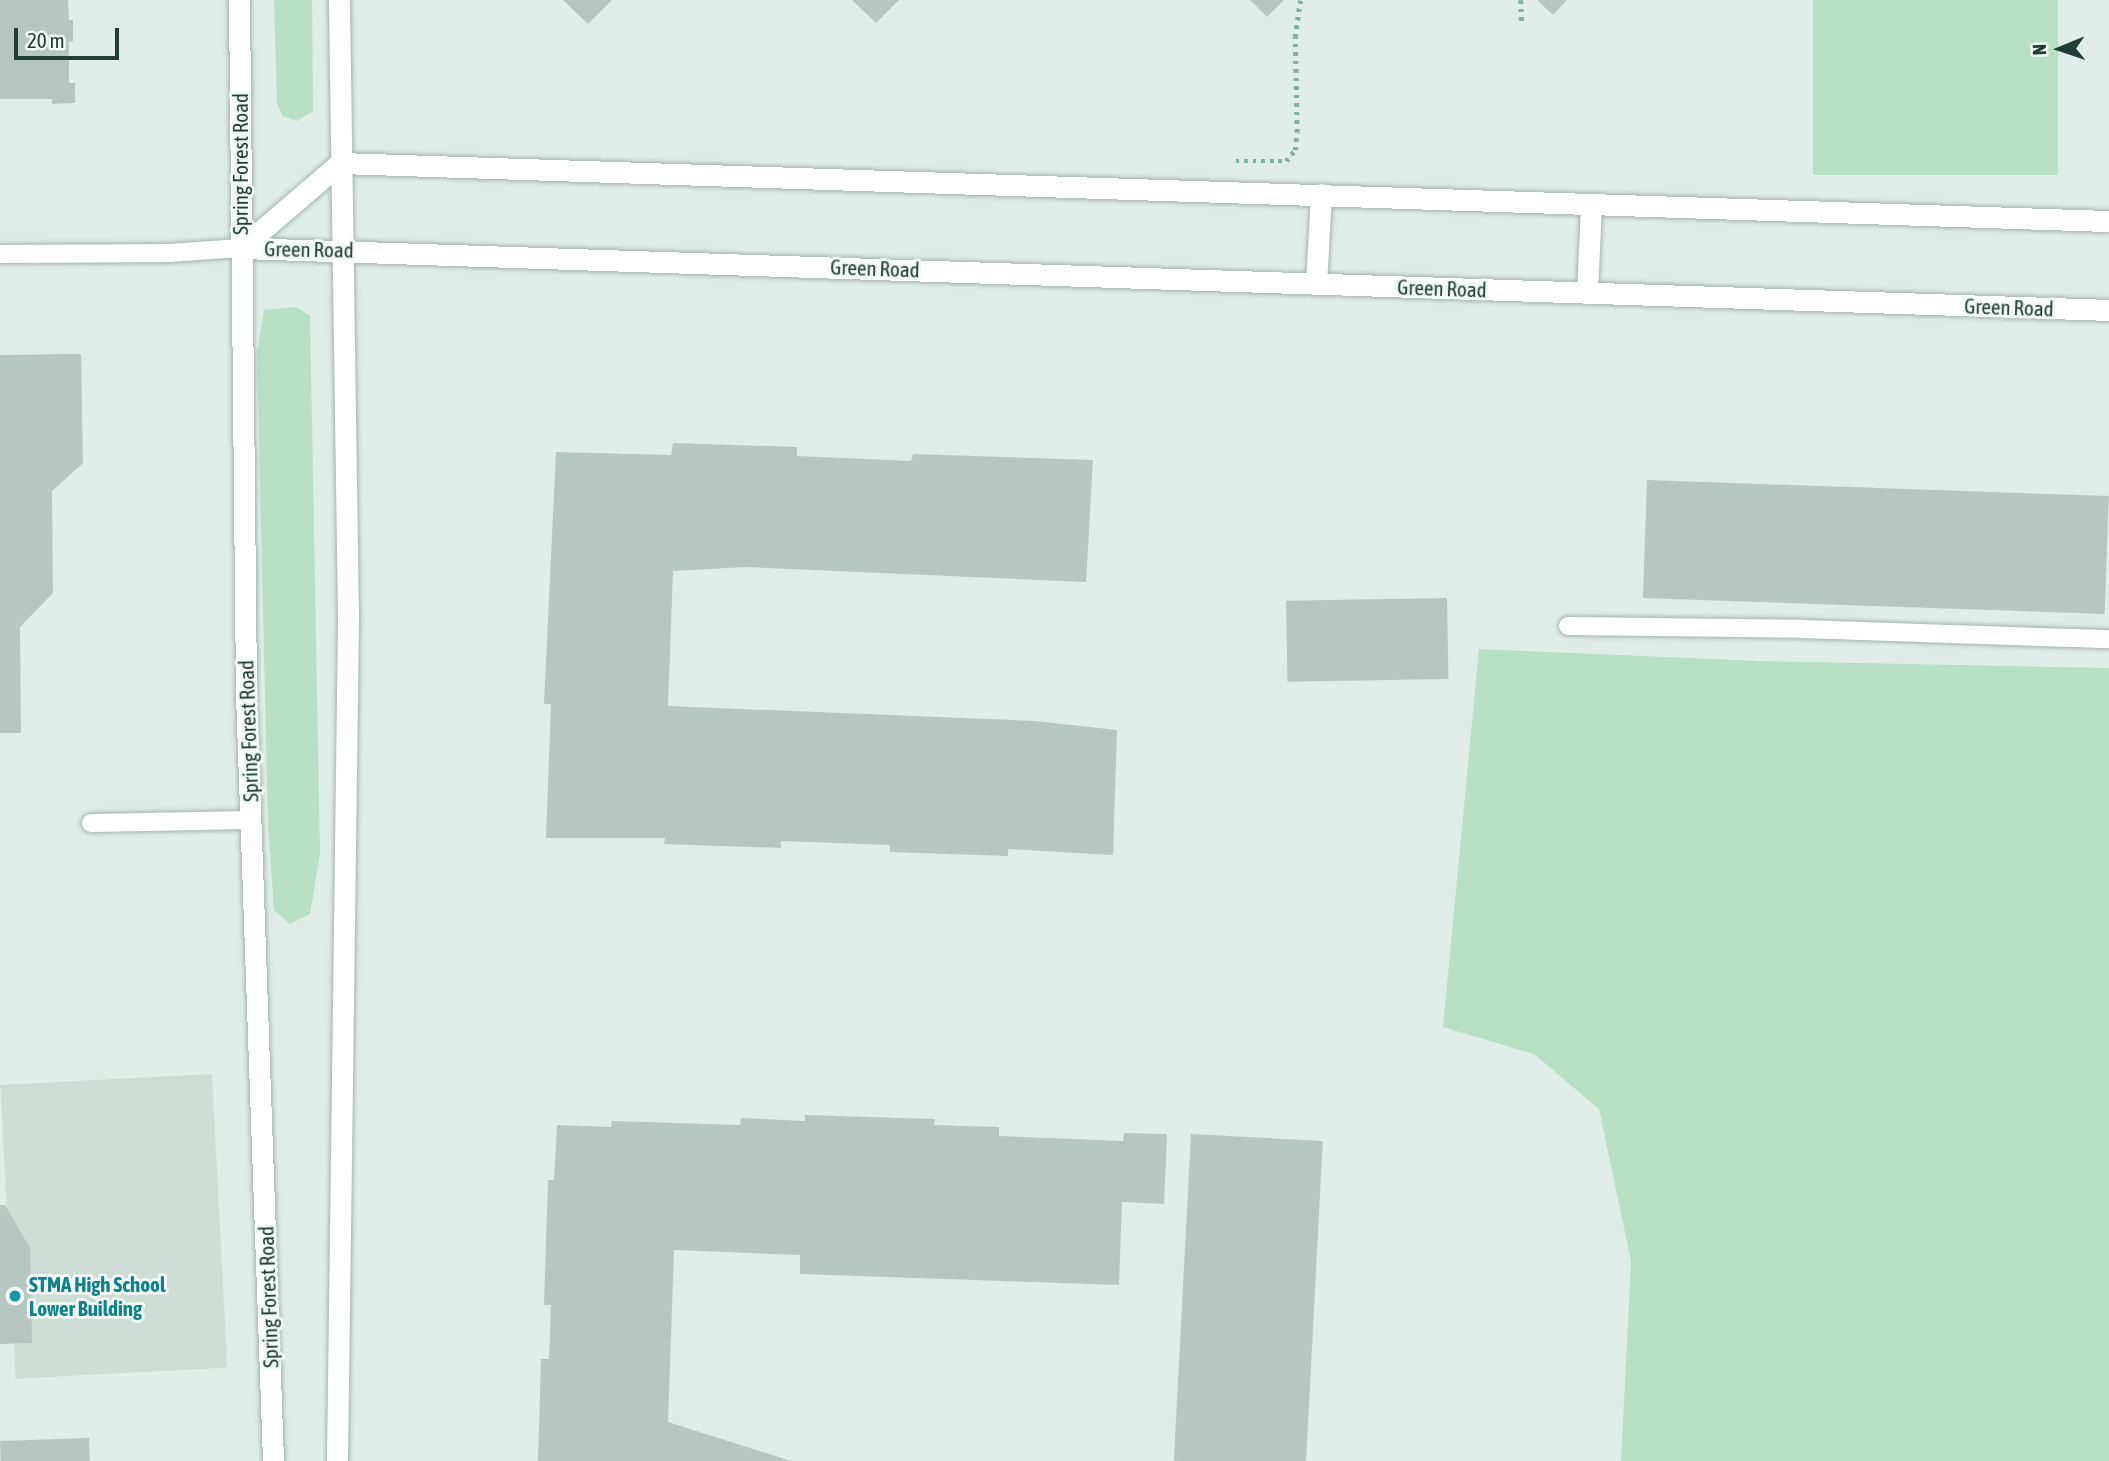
<!DOCTYPE html>
<style>
body{margin:0}
#map{position:relative;width:2109px;height:1461px;overflow:hidden;background:#e0ece7;font-family:"Asap Condensed",sans-serif}
div>[style]{position:absolute}
.built>*{inset:0;background:#cedcd6;transform-origin:0 0}
.green>*{inset:0;background:#b7dfc3;transform-origin:0 0}
.building>*{inset:0;background:#b5c7c0;transform-origin:0 0}
.path>*{height:4.5px;margin-top:-2.25px;transform-origin:0;background:repeating-linear-gradient(90deg,#7eb1a2 0 3.5px,transparent 0 8.5px)}
.roads{filter:drop-shadow(0 0 2px #a3b4ae) drop-shadow(0 0 2px #a3b4ae)}
.lane>*{height:18px;margin:-9px;padding:0 9px;transform-origin:9px;border-radius:9px;background:#fff}
.secondary>*{height:21px;margin:-10.5px;padding:0 10.5px;transform-origin:10.5px;border-radius:10.5px;background:#fff}
.dots>*{width:19px;height:19px;translate:-50% -50%;box-sizing:border-box;border:4px solid #f1f8f5;border-radius:50%}
span{translate:-50% -50%;white-space:nowrap;text-align:center;line-height:1.15;-webkit-text-stroke:6px #f1f8f5;paint-order:stroke}
.street-label{font-size:21px;color:#203d36}
.culture-label{font-size:21px;color:#0d838f;font-weight:700}
.left{translate:0 -50%;text-align:left}
.north{position:absolute;left:2025px;top:14px;width:70px;height:70px;-webkit-text-stroke:5px #f1f8f5;paint-order:stroke;rotate:268deg;font-size:19px;font-weight:700;line-height:28px;text-align:center;color:#203d36}
.north::after{content:'';display:block;margin:auto;width:24px;height:32px;background:#203d36;clip-path:polygon(50% 0,100% 100%,50% 72%,0 100%)}
.scale{position:absolute;left:14px;top:28px;width:105px;height:32px;box-sizing:border-box;border:4px solid #203d36;border-top:0;padding-left:9px;font-size:21px;line-height:24px;white-space:nowrap;color:#203d36;-webkit-text-stroke:5px #f1f8f5;paint-order:stroke}
</style>
<div id="map">
<div class="built">
<div style="left:212px;top:1074px;width:294px;height:212px;rotate:87deg"></div>
</div>
<div class="green">
<div style="clip-path:polygon(274px 0,312px 0,313px 111px,297px 121px,282px 116px,277px 103px)"></div>
<div style="left:1813px;top:0;width:245px;height:175px"></div>
<div style="clip-path:polygon(296px 307px,310px 316px,320px 854px,310px 914px,290px 924px,274px 910px,268px 825px,257px 352px,264px 310px)"></div>
<div style="clip-path:polygon(1479px 649px,1759px 661px,2109px 668px,2109px 1461px,1621px 1461px,1631px 1261px,1599px 1109px,1534px 1054px,1443px 1027px)"></div>
</div>
<div class="building">
<div style="clip-path:polygon(0 0,68px 0,69px 20px,73px 20px,73px 41px,69px 42px,69px 83px,75px 83px,75px 103px,52px 104px,52px 99px,0 99px)"></div>
<div style="clip-path:polygon(563px 0,612px 0,588px 24px)"></div>
<div style="clip-path:polygon(852px 0,899px 0,876px 23px)"></div>
<div style="clip-path:polygon(1250px 0,1284px 0,1267px 17px)"></div>
<div style="clip-path:polygon(1537px 0,1567px 0,1553px 15px)"></div>
<div style="clip-path:polygon(81px 354px,83px 463px,52px 491px,53px 593px,20px 627px,21px 733px,0 733px,0 355px)"></div>
<div style="clip-path:polygon(673px 443px,797px 447px,797px 456px,911px 461px,913px 454px,1093px 460px,1086px 582px,745px 567px,673px 571px,668px 706px,1035px 721px,1117px 730px,1113px 855px,1008px 849px,1008px 856px,890px 852px,890px 845px,781px 841px,781px 848px,664px 844px,665px 838px,546px 838px,551px 704px,544px 704px,556px 452px,671px 455px)"></div>
<div style="left:1647px;top:480px;width:462px;height:118px;rotate:2deg"></div>
<div style="left:1447px;top:598px;width:81px;height:161px;rotate:89deg"></div>
<div style="clip-path:polygon(805px 1115px,935px 1119px,934px 1125px,999px 1127px,999px 1136px,1123px 1141px,1124px 1133px,1167px 1134px,1164px 1204px,1122px 1202px,1119px 1285px,800px 1274px,800px 1255px,674px 1250px,668px 1422px,791px 1461px,538px 1461px,541px 1359px,549px 1359px,551px 1305px,544px 1305px,548px 1180px,554px 1180px,557px 1125px,611px 1127px,612px 1121px,740px 1125px,741px 1118px,805px 1121px)"></div>
<div style="left:1191px;top:1134px;width:132px;height:327px;rotate:3deg"></div>
<div style="clip-path:polygon(0 1205px,5px 1205px,30px 1248px,32px 1343px,0 1344px)"></div>
<div style="left:89px;top:1438px;width:23px;height:89px;rotate:88deg"></div>
</div>
<div class="path">
<div style="left:1521px;top:0;width:25px;rotate:88deg"></div>
<div style="left:1236px;top:161px;width:50px"></div>
<div style="left:1286px;top:161px;width:14px;rotate:-51deg"></div>
<div style="left:1295px;top:150px;width:18px;rotate:-84deg"></div>
<div style="left:1297px;top:132px;width:95px;rotate:-91.2deg"></div>
<div style="left:1295px;top:37px;width:37px;rotate:-82deg"></div>
</div>
<div class="roads">
<div class="lane">
<div style="left:0;top:254px;width:169px;rotate:-0.3deg"></div>
<div style="left:169px;top:253px;width:72px;rotate:-4deg"></div>
<div style="left:1568px;top:626px;width:234px;rotate:0.7deg"></div>
<div style="left:1802px;top:629px;width:307px;rotate:1.9deg"></div>
<div style="left:91px;top:823px;width:160px;rotate:-1.1deg"></div>
</div>
<div class="secondary">
<div style="left:239px;top:0;width:695px;rotate:89.42deg"></div>
<div style="left:246px;top:695px;width:766px;rotate:87.98deg"></div>
<div style="left:241px;top:248px;width:130px;rotate:-40.6deg"></div>
<div style="left:340px;top:163px;width:1770px;rotate:1.88deg"></div>
<div style="left:241px;top:248px;width:1869px;rotate:1.9deg"></div>
<div style="left:1316px;top:284px;width:90px;rotate:-86.8deg"></div>
<div style="left:1587px;top:293px;width:89px;rotate:-87.4deg"></div>
<div style="left:337px;top:1461px;width:844px;rotate:-89.25deg"></div>
<div style="left:348px;top:617px;width:617px;rotate:-90.84deg"></div>
</div>
</div>
<div class="dots">
<div style="left:15px;top:1296px;background:#0f9aa8"></div>
</div>
<div class="street-label">
<span style="left:240px;top:164px;rotate:-90deg">Spring Forest Road</span>
<span style="left:309px;top:249px;rotate:1deg">Green Road</span>
<span style="left:875px;top:268px;rotate:2deg">Green Road</span>
<span style="left:1442px;top:288px;rotate:2deg">Green Road</span>
<span style="left:2009px;top:307px;rotate:2deg">Green Road</span>
<span style="left:248px;top:731px;rotate:-92deg">Spring Forest Road</span>
<span style="left:268px;top:1297px;rotate:-92deg">Spring Forest Road</span>
</div>
<div class="culture-label">
<span class="left" style="left:29px;top:1296px">STMA High School<br>Lower Building</span>
</div>
<div class="north">N</div>
<div class="scale">20 m</div>
</div>
